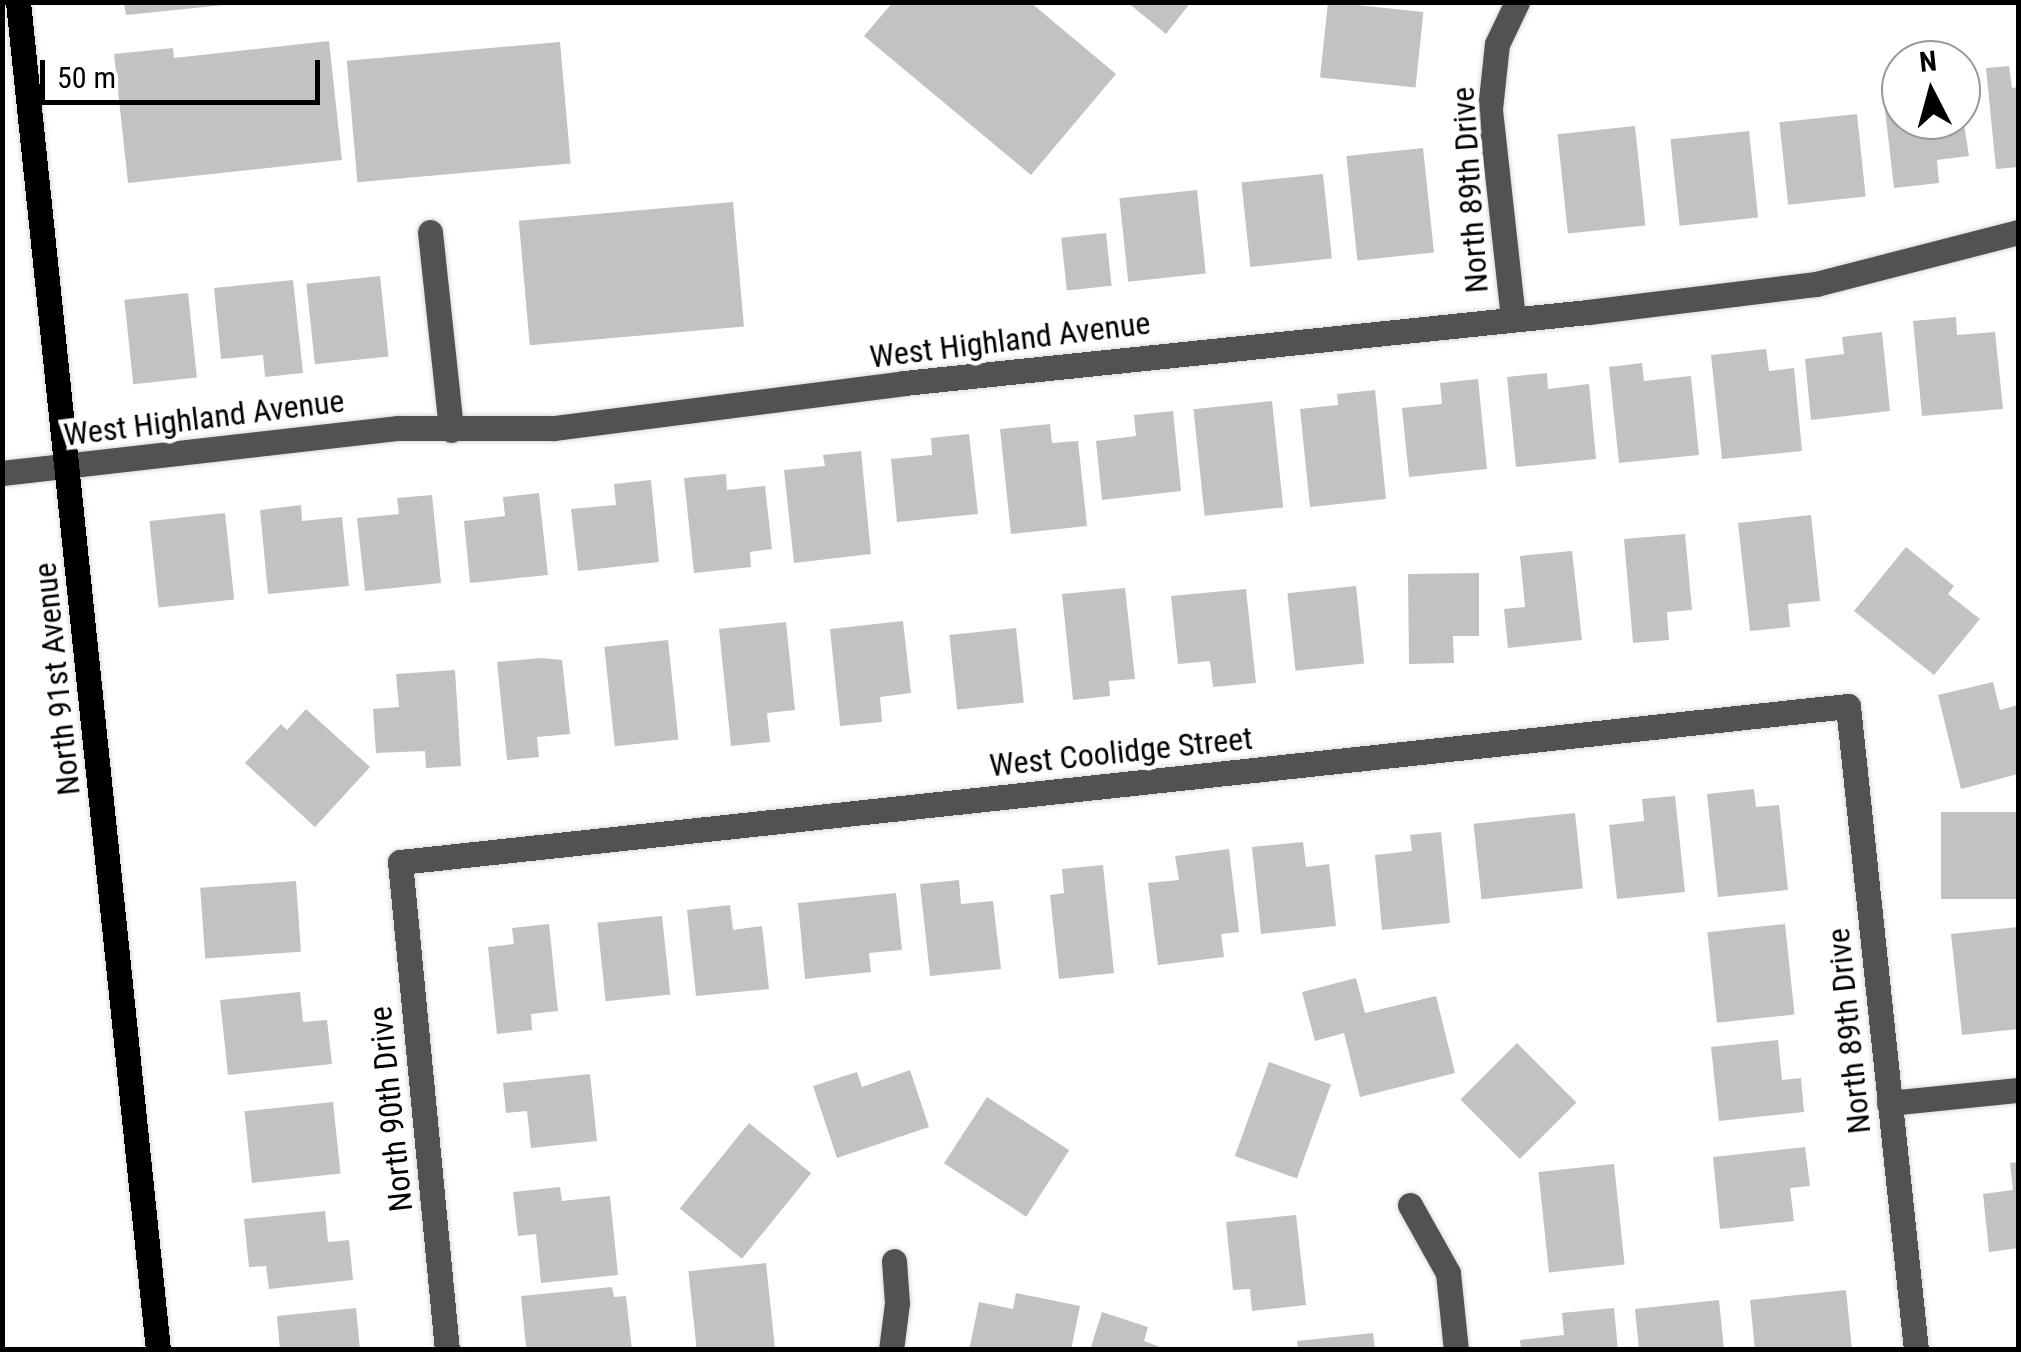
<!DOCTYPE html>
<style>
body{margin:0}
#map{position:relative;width:2021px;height:1352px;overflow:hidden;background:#fff;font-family:"Roboto Condensed",sans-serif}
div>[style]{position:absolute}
.building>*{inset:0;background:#c2c2c2;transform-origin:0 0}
.roads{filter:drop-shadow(0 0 2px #dbdbdb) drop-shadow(0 0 2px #dbdbdb)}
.minor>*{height:25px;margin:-12.5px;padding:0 12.5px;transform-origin:12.5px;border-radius:12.5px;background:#525252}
.major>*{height:25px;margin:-12.5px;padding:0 12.5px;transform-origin:12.5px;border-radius:12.5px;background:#000}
span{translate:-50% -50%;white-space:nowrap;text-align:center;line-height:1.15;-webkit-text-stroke:9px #fff;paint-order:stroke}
.street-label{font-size:32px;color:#000}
.frame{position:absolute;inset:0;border:5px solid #000;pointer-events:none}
.north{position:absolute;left:1881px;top:40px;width:100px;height:100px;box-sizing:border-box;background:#fff;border:2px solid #999;border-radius:50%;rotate:354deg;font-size:28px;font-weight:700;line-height:40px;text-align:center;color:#000}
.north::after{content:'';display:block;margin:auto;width:35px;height:45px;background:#000;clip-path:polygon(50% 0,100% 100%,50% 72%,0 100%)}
.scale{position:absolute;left:40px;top:60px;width:280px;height:45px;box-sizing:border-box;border:5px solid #000;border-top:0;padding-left:12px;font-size:30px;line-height:35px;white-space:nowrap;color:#000;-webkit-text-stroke:8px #fff;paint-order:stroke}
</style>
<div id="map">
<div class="building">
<div style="clip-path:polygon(124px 2px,225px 2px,225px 5px,126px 15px)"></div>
<div style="clip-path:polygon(893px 2px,1030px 2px,1116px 74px,1031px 175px,864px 36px)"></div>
<div style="clip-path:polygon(1127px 2px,1191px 2px,1166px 34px)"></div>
<div style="left:1328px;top:2px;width:96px;height:76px;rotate:6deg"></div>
<div style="clip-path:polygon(329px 41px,342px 160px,128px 183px,114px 54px,173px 48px,174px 58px)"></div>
<div style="left:560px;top:42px;width:122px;height:214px;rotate:85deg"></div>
<div style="clip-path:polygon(2009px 66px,2012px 88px,2018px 87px,2018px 167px,1996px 169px,1986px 68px)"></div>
<div style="clip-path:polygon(1961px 105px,1969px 156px,1937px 160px,1939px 183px,1894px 188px,1885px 110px,1901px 108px,1901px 120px,1961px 120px)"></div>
<div style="left:1857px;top:114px;width:83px;height:78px;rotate:84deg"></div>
<div style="left:1635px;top:126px;width:100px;height:78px;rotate:84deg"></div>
<div style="left:1749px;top:131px;width:87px;height:79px;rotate:84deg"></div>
<div style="left:1423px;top:148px;width:105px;height:77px;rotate:84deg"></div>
<div style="left:1323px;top:174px;width:85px;height:82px;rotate:84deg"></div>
<div style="left:1197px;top:190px;width:84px;height:78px;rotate:84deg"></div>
<div style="left:733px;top:202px;width:125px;height:215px;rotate:85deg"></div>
<div style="left:1106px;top:233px;width:53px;height:45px;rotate:84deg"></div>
<div style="left:380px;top:276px;width:81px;height:74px;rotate:84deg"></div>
<div style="clip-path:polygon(293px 280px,303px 373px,265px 377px,263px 355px,221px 359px,214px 288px)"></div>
<div style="left:188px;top:293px;width:85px;height:64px;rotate:84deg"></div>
<div style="clip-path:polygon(1956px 317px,1957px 335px,1995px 332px,2003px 409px,1922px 416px,1913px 321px)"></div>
<div style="clip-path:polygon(1882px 332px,1890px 411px,1811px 420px,1805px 359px,1844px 354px,1842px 337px)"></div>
<div style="clip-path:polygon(1766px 349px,1769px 371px,1794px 368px,1802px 451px,1722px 459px,1711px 355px)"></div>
<div style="clip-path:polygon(1642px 363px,1644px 381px,1691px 376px,1699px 455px,1619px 463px,1609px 367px)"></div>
<div style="clip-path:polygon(1547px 373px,1548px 389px,1589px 384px,1596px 459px,1516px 467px,1507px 377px)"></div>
<div style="clip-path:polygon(1478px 379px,1487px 469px,1409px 477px,1402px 408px,1442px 404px,1440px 383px)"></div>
<div style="clip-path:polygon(1375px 390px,1386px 499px,1310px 507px,1300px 409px,1338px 405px,1337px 394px)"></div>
<div style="left:1272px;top:401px;width:107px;height:79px;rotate:84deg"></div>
<div style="clip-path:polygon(1173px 411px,1181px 491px,1102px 500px,1096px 441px,1136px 436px,1134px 415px)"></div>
<div style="clip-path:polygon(1050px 424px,1052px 443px,1078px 441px,1087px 526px,1011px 534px,1000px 429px)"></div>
<div style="clip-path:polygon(969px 434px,978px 514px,897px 522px,891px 459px,932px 455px,931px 438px)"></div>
<div style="clip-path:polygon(861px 451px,871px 554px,794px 563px,784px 470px,825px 466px,823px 455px)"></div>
<div style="clip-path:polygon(726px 474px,727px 490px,765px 486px,772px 549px,750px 552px,751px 567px,694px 573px,684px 478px)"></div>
<div style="clip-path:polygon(651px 480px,659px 562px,578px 571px,571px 509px,616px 505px,614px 484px)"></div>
<div style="clip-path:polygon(539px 493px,548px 575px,470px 583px,464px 521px,505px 516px,503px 497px)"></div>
<div style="clip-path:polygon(432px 495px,441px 583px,365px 591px,357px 518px,399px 514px,397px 498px)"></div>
<div style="clip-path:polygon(301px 505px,302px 521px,342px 517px,349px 586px,268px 594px,260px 510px)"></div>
<div style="left:225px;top:513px;width:87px;height:76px;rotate:84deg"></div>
<div style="clip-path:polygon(1811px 515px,1820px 601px,1788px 604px,1790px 627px,1750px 631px,1738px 523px)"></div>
<div style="clip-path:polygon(1685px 534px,1692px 610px,1667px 612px,1669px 640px,1633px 643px,1624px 539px)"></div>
<div style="clip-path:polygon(1906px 547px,1954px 586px,1948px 594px,1980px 619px,1934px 675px,1854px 611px)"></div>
<div style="clip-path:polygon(1572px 551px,1582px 640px,1508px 648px,1504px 609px,1525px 607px,1520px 556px)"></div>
<div style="clip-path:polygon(1479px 573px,1479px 636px,1453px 636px,1454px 663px,1409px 664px,1408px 574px)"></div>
<div style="left:1356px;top:586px;width:78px;height:69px;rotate:84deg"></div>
<div style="clip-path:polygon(1125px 588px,1135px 679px,1109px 681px,1110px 696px,1073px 700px,1062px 594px)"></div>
<div style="clip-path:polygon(1246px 589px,1256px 683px,1213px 687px,1210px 661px,1178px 664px,1171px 596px)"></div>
<div style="clip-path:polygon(903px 621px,911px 693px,880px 697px,882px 722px,840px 726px,830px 629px)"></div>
<div style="clip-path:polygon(786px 622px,795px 710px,767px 713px,770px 742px,731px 746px,719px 629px)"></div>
<div style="left:1016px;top:628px;width:75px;height:67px;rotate:84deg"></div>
<div style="left:668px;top:640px;width:100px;height:64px;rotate:84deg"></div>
<div style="clip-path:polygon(541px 658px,562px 660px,570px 734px,537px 737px,539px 757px,507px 760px,497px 662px)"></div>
<div style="clip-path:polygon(455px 670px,461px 766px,426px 768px,425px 751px,376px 753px,373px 709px,399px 707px,396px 674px)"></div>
<div style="clip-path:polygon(1993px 682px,2000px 710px,2018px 705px,2018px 774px,1961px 789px,1938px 695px)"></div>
<div style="clip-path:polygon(306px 709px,370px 767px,315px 827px,245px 763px,281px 724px,287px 730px)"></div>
<div style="clip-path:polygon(1754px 789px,1756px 807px,1779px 805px,1788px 890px,1718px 897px,1707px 794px)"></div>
<div style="clip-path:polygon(1675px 796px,1685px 892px,1617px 899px,1609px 825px,1644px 821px,1642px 799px)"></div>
<div style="left:2018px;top:812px;width:87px;height:77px;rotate:90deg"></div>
<div style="left:1575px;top:813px;width:76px;height:102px;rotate:84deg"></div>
<div style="clip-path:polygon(1441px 832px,1450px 923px,1382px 930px,1375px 855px,1412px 851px,1410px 835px)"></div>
<div style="clip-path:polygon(1303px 842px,1306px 867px,1329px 864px,1336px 926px,1261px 934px,1252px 847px)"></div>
<div style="clip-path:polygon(1229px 849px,1239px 932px,1221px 934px,1224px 957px,1158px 965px,1148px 883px,1179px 880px,1175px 856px)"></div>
<div style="clip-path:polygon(1103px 865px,1114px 973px,1059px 979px,1050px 895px,1064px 893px,1062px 869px)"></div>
<div style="clip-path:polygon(959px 880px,961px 904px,993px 901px,1001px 969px,930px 976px,920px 884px)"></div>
<div style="left:296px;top:881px;width:71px;height:96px;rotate:86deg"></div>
<div style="clip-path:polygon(896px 893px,902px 950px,869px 953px,871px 972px,805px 979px,798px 903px)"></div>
<div style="clip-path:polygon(730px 905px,733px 930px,762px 926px,769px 989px,696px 996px,687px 910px)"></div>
<div style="left:662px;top:916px;width:79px;height:65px;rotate:84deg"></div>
<div style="clip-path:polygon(549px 924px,558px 1011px,531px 1014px,532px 1030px,497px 1034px,488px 947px,514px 944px,512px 928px)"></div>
<div style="left:1785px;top:924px;width:91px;height:78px;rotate:84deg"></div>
<div style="clip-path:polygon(2018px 927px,2018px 1029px,1962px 1035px,1951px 934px)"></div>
<div style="clip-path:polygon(1356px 978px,1365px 1013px,1436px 996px,1455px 1073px,1360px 1097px,1344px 1033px,1315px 1041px,1302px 992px)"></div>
<div style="clip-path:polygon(300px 992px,303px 1022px,327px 1020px,332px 1064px,228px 1075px,220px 1000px)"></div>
<div style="clip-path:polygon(1778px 1040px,1782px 1080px,1801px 1078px,1804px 1112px,1719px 1121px,1711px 1047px)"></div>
<div style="left:1517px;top:1043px;width:84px;height:80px;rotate:45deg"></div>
<div style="left:1269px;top:1062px;width:66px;height:100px;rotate:20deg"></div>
<div style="clip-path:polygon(910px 1070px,929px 1127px,837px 1158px,813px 1086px,857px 1072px,862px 1087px)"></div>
<div style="clip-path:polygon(590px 1074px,597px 1141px,531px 1148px,527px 1111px,506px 1113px,503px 1083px)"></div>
<div style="left:987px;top:1097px;width:98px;height:79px;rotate:33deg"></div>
<div style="left:333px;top:1102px;width:72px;height:89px;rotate:84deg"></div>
<div style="left:749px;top:1123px;width:80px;height:110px;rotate:39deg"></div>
<div style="clip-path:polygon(1805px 1147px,1810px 1186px,1790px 1188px,1794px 1221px,1720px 1229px,1713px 1157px)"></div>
<div style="clip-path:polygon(2018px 1162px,2018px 1248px,1989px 1252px,1983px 1194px,2013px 1190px,2010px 1163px)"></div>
<div style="left:1614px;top:1164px;width:101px;height:76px;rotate:84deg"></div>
<div style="clip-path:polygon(560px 1187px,562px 1201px,610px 1196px,618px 1275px,541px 1283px,536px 1234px,518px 1236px,513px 1192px)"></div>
<div style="clip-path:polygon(325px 1211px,328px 1242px,349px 1240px,353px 1280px,269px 1289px,266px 1266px,249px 1267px,244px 1219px)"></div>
<div style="clip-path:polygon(1296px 1215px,1306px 1305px,1252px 1311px,1250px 1289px,1233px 1290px,1226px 1222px)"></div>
<div style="left:766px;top:1263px;width:87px;height:78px;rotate:84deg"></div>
<div style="clip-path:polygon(612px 1287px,614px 1297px,626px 1296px,632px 1350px,526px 1347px,521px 1296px)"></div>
<div style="clip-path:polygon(1846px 1290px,1852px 1350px,1755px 1350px,1750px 1300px)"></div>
<div style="clip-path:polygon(1016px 1293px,1080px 1306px,1071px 1350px,969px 1350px,979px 1302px,1013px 1309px)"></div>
<div style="clip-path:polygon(1719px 1300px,1724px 1350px,1639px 1350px,1635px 1309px)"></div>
<div style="clip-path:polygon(356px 1308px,360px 1350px,280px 1350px,277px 1316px)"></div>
<div style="clip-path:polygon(1614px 1308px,1618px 1350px,1521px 1350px,1520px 1340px,1564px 1335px,1562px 1313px)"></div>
<div style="clip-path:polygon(1102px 1312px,1148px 1327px,1144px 1341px,1168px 1350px,1090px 1350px)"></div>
<div style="clip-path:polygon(1373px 1333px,1375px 1350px,1298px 1350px,1297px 1341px)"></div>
</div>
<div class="roads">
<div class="minor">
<div style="left:430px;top:232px;width:199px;rotate:83.9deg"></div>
<div style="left:1513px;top:318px;width:210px;rotate:-96.3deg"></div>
<div style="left:1490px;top:109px;width:65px;rotate:-83.9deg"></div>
<div style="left:1497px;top:44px;width:47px;rotate:-64.5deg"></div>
<div style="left:2px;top:473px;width:399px;rotate:-6.5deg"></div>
<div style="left:398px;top:428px;width:156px"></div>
<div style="left:554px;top:428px;width:353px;rotate:-7.3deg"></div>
<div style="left:904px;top:383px;width:688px;rotate:-5.93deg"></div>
<div style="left:1588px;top:312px;width:230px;rotate:-7deg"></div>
<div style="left:1816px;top:284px;width:209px;rotate:-14.4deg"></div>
<div style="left:1889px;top:1103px;width:130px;rotate:-5.8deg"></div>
<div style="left:1410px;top:1205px;width:78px;rotate:60.8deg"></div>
<div style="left:1448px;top:1273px;width:77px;rotate:84.1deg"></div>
<div style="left:447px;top:1350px;width:490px;rotate:-95.5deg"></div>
<div style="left:400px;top:862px;width:1456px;rotate:-6.15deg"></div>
<div style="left:1848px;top:706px;width:648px;rotate:83.97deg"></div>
<div style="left:891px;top:1350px;width:47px;rotate:-82.7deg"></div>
<div style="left:897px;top:1303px;width:42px;rotate:-94.1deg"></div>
</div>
<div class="major">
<div style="left:18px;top:2px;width:1355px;rotate:84.07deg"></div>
</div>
</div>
<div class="street-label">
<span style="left:1470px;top:190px;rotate:-94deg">North 89th Drive</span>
<span style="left:1010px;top:340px;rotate:-7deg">West Highland Avenue</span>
<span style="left:204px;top:418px;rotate:-7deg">West Highland Avenue</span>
<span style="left:57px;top:679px;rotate:-96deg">North 91st Avenue</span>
<span style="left:1121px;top:752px;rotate:-6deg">West Coolidge Street</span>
<span style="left:1849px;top:1031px;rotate:-96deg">North 89th Drive</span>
<span style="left:391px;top:1109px;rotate:-96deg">North 90th Drive</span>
</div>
<div class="frame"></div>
<div class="north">N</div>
<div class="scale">50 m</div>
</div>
